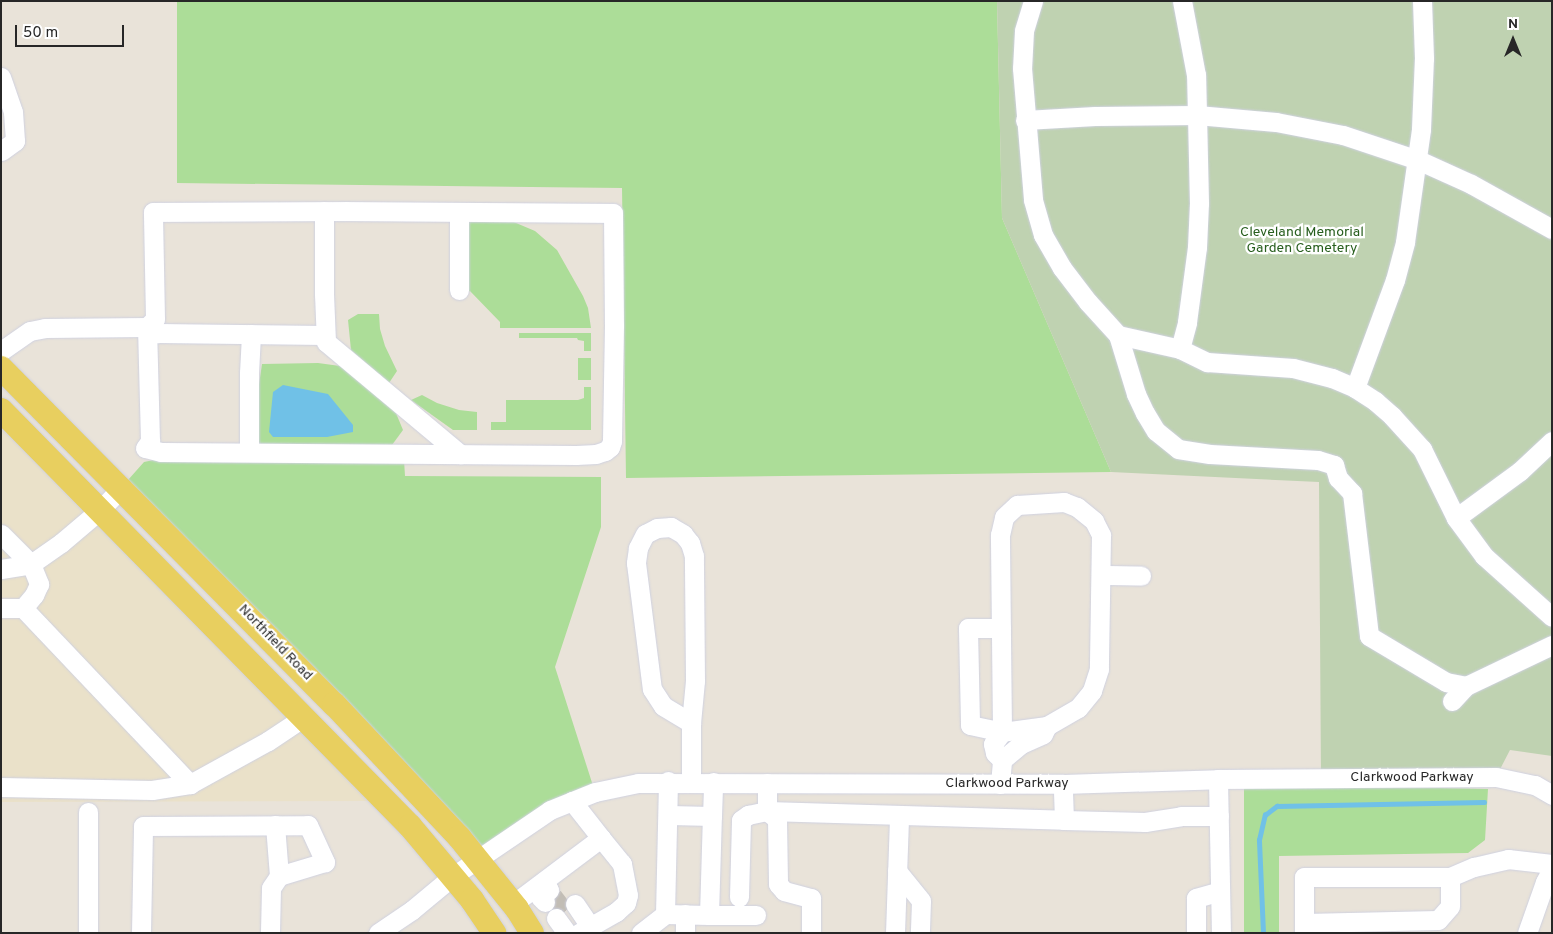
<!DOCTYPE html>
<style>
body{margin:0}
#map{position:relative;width:1553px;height:934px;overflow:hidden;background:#e9e3d9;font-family:Overpass,sans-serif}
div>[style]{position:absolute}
.education>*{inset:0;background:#eae1c9}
.green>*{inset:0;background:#acdd98;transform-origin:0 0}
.cemetery>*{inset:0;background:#bfd2b1}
.water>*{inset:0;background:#70c1e7}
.stream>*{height:4.5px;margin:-2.25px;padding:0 2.25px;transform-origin:2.25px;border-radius:2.25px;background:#70c1e7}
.minor-tunnel>*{height:19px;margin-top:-9.5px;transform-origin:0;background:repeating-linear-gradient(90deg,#c2bdb5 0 19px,transparent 0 28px)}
.roads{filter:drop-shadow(0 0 1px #cfd1e0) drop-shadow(0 0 1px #cfd1e0)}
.minor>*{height:19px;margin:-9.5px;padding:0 9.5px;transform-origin:9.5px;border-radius:9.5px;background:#fff}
.major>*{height:24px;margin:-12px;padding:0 12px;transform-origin:12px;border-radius:12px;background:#e8cf5f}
span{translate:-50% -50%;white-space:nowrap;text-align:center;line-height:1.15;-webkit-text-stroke:4.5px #fff;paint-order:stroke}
.park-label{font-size:14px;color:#275e1d}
.street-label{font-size:14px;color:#272727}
.frame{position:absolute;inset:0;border:2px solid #272727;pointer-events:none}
.north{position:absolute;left:1488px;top:15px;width:50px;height:50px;-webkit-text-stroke:4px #fff;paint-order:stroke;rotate:0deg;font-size:14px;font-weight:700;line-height:20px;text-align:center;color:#272727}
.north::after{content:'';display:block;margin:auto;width:18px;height:22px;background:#272727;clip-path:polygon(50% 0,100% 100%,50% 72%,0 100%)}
.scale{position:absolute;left:15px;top:25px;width:109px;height:22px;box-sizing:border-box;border:2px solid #272727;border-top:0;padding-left:6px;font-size:15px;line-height:18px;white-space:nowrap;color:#272727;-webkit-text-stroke:4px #fff;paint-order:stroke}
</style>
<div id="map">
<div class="education">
<div style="clip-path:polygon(1px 425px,68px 496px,371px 801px,1px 802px)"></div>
</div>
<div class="green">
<div style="clip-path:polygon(177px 1px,997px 1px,1002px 218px,1111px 472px,626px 478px,622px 188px,177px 183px)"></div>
<div style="clip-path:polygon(509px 220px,535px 231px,557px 250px,583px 296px,588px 308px,591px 328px,500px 328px,500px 322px,470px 291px,462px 295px,462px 221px)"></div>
<div style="clip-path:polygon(358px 314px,379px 314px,380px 329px,385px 346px,397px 371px,389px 383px,351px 350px,348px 320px)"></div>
<div style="clip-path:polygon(519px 333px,591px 333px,591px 351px,584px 351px,584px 341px,578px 340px,577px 338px,519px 338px)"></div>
<div style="left:591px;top:358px;width:22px;height:13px;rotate:90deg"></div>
<div style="clip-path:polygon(318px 363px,340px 366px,393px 406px,403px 430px,392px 445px,263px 447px,257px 440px,258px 391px,262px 364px)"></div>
<div style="clip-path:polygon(584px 387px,591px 387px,591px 430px,491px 430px,491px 422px,506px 422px,506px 400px,578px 400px,584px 398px)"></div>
<div style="clip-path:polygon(422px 395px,437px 403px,459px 410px,477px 412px,477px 430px,453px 430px,411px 400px)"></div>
<div style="clip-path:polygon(168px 457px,404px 460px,405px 476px,601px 477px,601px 527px,555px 667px,595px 792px,478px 859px,120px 489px,144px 462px)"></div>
<div style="clip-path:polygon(1244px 784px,1488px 789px,1485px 840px,1468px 853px,1279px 856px,1279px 933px,1244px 933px)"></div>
</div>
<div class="cemetery">
<div style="clip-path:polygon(997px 1px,1552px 1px,1552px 756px,1510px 750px,1496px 777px,1321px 778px,1319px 482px,1111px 472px,1002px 218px)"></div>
</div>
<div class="water">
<div style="clip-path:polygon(283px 385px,328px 394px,353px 425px,353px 432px,327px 437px,273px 437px,269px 432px,273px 392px)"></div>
</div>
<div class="stream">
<div style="left:1263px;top:933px;width:93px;rotate:-92.5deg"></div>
<div style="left:1259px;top:840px;width:26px;rotate:-77deg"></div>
<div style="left:1265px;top:815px;width:15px;rotate:-37deg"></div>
<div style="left:1277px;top:806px;width:207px;rotate:-1.1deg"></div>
</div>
<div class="minor-tunnel">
<div style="left:553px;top:896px;width:20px;rotate:53deg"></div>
</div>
<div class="roads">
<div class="minor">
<div style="left:1033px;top:1px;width:31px;rotate:107deg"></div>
<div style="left:1024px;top:31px;width:37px;rotate:93deg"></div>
<div style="left:1022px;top:68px;width:132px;rotate:85.2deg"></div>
<div style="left:1033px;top:200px;width:36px;rotate:74deg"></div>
<div style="left:1043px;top:235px;width:38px;rotate:60deg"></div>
<div style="left:1062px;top:268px;width:43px;rotate:52.6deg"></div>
<div style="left:1088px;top:302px;width:45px;rotate:47.7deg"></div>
<div style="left:1118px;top:335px;width:64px;rotate:12.7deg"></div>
<div style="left:1180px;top:349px;width:30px;rotate:26deg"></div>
<div style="left:1207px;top:362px;width:86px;rotate:4deg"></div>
<div style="left:1293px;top:368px;width:40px;rotate:14.4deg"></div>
<div style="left:1332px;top:378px;width:25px;rotate:23deg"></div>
<div style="left:1355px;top:388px;width:24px;rotate:33deg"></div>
<div style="left:1375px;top:401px;width:23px;rotate:41deg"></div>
<div style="left:1392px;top:416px;width:45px;rotate:47.7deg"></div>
<div style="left:1422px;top:449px;width:77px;rotate:63.8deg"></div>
<div style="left:1456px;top:518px;width:47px;rotate:53.6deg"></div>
<div style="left:1484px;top:556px;width:91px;rotate:41.9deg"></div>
<div style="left:1px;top:77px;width:37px;rotate:71deg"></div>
<div style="left:13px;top:112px;width:29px;rotate:86deg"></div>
<div style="left:15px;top:141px;width:17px;rotate:144deg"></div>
<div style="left:1025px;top:120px;width:70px;rotate:-3.3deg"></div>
<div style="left:1095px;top:116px;width:102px;rotate:-0.6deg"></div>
<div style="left:1197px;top:115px;width:79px;rotate:5.1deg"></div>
<div style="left:1276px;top:122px;width:68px;rotate:11deg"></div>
<div style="left:1343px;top:135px;width:79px;rotate:18.4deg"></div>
<div style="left:1418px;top:160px;width:58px;rotate:24.4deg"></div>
<div style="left:1471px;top:184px;width:93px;rotate:29.1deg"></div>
<div style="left:324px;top:211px;width:83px;rotate:90deg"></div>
<div style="left:324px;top:294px;width:48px;rotate:87.6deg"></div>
<div style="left:326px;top:342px;width:175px;rotate:39.9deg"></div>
<div style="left:346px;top:211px;width:267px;rotate:0.4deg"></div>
<div style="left:613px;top:213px;width:112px;rotate:89.5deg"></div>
<div style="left:614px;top:325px;width:116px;rotate:91deg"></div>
<div style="left:612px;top:441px;width:6px;rotate:108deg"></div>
<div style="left:610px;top:447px;width:6px;rotate:141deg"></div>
<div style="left:605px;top:451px;width:9px;rotate:162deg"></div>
<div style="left:596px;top:454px;width:20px;rotate:177deg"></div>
<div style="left:576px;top:455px;width:415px;rotate:-179.6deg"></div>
<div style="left:161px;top:452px;width:16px;rotate:-166deg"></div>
<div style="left:145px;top:448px;width:9px;rotate:-54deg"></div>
<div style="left:150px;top:441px;width:114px;rotate:-91.5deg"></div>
<div style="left:147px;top:327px;width:11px;rotate:-45deg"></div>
<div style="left:155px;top:319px;width:107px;rotate:-91.1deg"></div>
<div style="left:153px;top:212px;width:193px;rotate:-0.3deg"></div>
<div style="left:459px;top:212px;width:78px;rotate:90deg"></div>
<div style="left:1118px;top:335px;width:62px;rotate:73deg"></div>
<div style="left:1136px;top:394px;width:21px;rotate:65deg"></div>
<div style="left:1145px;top:413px;width:21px;rotate:59deg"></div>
<div style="left:1156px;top:431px;width:28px;rotate:39deg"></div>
<div style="left:1178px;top:449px;width:32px;rotate:9deg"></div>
<div style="left:1210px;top:454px;width:108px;rotate:3.2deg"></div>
<div style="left:1318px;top:460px;width:17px;rotate:17deg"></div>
<div style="left:1334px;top:465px;width:14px;rotate:73deg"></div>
<div style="left:1338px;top:478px;width:21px;rotate:47deg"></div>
<div style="left:1352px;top:493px;width:144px;rotate:83.2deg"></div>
<div style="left:1369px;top:636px;width:90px;rotate:30.9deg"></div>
<div style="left:1446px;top:682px;width:20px;rotate:11deg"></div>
<div style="left:1180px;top:349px;width:28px;rotate:-75deg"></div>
<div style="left:1187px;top:322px;width:76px;rotate:-82.4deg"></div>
<div style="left:1197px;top:247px;width:44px;rotate:-87.4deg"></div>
<div style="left:1199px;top:203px;width:128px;rotate:-91.3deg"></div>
<div style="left:1196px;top:75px;width:75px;rotate:-100.7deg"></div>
<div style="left:1px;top:351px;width:35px;rotate:-35deg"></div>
<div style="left:30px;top:331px;width:15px;rotate:-11deg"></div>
<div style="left:45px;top:328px;width:102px;rotate:-0.6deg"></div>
<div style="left:147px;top:327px;width:12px;rotate:31deg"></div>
<div style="left:157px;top:333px;width:168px;rotate:0.7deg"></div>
<div style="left:1355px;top:388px;width:115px;rotate:-69.7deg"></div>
<div style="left:1395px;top:280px;width:39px;rotate:-75deg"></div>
<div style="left:1405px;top:242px;width:114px;rotate:-81.9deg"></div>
<div style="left:1421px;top:129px;width:71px;rotate:-87.6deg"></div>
<div style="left:1424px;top:58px;width:57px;rotate:-92deg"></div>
<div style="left:249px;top:452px;width:79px;rotate:-90deg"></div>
<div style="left:249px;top:373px;width:39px;rotate:-87deg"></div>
<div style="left:1456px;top:518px;width:79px;rotate:-36.3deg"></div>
<div style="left:1520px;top:471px;width:44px;rotate:-43.2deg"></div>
<div style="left:1px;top:534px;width:42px;rotate:45deg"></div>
<div style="left:31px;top:564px;width:22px;rotate:68deg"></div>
<div style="left:39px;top:584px;width:12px;rotate:114deg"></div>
<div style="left:34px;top:595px;width:17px;rotate:130deg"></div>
<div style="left:1px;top:569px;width:30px;rotate:-9deg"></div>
<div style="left:31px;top:564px;width:37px;rotate:-35deg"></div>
<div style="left:61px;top:543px;width:51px;rotate:-40.2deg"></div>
<div style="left:100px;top:510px;width:29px;rotate:-46deg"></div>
<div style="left:1102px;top:575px;width:39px;rotate:1deg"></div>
<div style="left:1px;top:608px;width:22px"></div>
<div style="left:23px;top:608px;width:243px;rotate:46.5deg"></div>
<div style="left:1001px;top:628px;width:33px;rotate:180deg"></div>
<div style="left:968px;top:628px;width:97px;rotate:88.8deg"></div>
<div style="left:970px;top:725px;width:33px;rotate:12deg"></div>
<div style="left:1002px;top:732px;width:197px;rotate:-90.6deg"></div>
<div style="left:1000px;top:535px;width:18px;rotate:-77deg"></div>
<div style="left:1004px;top:517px;width:18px;rotate:-43deg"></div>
<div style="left:1017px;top:505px;width:47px;rotate:-3.7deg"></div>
<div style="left:1064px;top:502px;width:14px;rotate:21deg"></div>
<div style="left:1077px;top:507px;width:22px;rotate:39deg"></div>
<div style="left:1094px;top:521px;width:16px;rotate:63deg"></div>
<div style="left:1101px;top:535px;width:134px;rotate:90.9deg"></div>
<div style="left:1099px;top:669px;width:23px;rotate:108deg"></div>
<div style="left:1092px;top:691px;width:22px;rotate:129deg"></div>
<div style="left:1078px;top:708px;width:36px;rotate:150deg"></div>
<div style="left:1452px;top:701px;width:21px;rotate:-47deg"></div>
<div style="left:1466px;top:686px;width:95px;rotate:-25.5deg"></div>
<div style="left:1218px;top:779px;width:154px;rotate:88.9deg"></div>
<div style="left:691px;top:782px;width:59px;rotate:-90deg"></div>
<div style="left:691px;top:723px;width:42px;rotate:-84.6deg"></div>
<div style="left:695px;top:681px;width:125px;rotate:-90.5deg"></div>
<div style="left:694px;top:556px;width:14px;rotate:-107deg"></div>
<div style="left:690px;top:543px;width:11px;rotate:-128deg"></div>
<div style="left:683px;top:534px;width:14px;rotate:-150deg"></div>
<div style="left:671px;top:527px;width:14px;rotate:176deg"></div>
<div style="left:657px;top:528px;width:13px;rotate:153deg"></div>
<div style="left:645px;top:534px;width:16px;rotate:117deg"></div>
<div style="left:638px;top:548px;width:15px;rotate:98deg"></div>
<div style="left:636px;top:563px;width:127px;rotate:82.8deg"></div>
<div style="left:652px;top:689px;width:20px;rotate:57deg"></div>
<div style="left:663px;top:706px;width:33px;rotate:31deg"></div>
<div style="left:767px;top:783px;width:28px;rotate:90deg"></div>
<div style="left:767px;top:811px;width:297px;rotate:1.7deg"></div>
<div style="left:1064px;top:820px;width:36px;rotate:-92deg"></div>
<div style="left:1000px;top:784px;width:24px;rotate:-85deg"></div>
<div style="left:1002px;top:760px;width:25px;rotate:-40deg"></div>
<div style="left:1021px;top:744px;width:24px;rotate:-24deg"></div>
<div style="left:1043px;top:734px;width:9px;rotate:-63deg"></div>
<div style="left:1047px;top:726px;width:45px;rotate:172.4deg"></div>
<div style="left:1002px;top:732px;width:15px;rotate:127deg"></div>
<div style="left:993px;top:744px;width:9px;rotate:77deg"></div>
<div style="left:995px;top:753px;width:10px;rotate:45deg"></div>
<div style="left:1px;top:787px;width:151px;rotate:1.1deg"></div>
<div style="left:152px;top:790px;width:38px;rotate:-9deg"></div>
<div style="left:190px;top:784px;width:89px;rotate:-28.9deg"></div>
<div style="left:268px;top:741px;width:43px;rotate:-33.7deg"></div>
<div style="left:88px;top:812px;width:121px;rotate:90deg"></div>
<div style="left:669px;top:815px;width:43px;rotate:1.3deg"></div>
<div style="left:712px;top:816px;width:34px;rotate:-88deg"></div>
<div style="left:1064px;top:820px;width:81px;rotate:1.4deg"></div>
<div style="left:1145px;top:822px;width:36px;rotate:-9deg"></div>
<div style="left:1181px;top:816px;width:38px"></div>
<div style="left:275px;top:825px;width:51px;rotate:85.5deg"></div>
<div style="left:897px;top:871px;width:38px;rotate:51deg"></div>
<div style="left:921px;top:901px;width:32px;rotate:92deg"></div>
<div style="left:544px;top:881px;width:10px;rotate:61deg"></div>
<div style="left:549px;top:890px;width:11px;rotate:142deg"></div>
<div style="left:540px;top:897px;width:7px;rotate:45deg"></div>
<div style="left:739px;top:897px;width:77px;rotate:-88.5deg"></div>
<div style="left:741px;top:820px;width:9px;rotate:-36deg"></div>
<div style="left:748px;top:815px;width:19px;rotate:-12deg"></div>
<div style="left:767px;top:811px;width:13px;rotate:39deg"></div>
<div style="left:777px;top:819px;width:65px;rotate:89.1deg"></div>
<div style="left:778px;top:884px;width:9px;rotate:49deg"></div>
<div style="left:784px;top:891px;width:28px;rotate:15deg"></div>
<div style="left:811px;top:898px;width:35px;rotate:90deg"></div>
<div style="left:513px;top:904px;width:110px;rotate:-36.9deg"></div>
<div style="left:601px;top:838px;width:47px;rotate:-128.1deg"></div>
<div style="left:575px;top:904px;width:27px;rotate:56deg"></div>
<div style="left:665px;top:914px;width:44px;rotate:1.3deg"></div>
<div style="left:709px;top:915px;width:99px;rotate:-88.3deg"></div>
<div style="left:685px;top:914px;width:19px;rotate:90deg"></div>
<div style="left:709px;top:915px;width:47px"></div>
<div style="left:556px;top:918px;width:19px;rotate:54deg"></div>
<div style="left:1304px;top:923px;width:134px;rotate:-1.3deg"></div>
<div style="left:1438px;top:920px;width:18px;rotate:-49deg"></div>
<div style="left:1450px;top:906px;width:29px;rotate:-90deg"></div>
<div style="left:141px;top:933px;width:107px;rotate:-88.9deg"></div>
<div style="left:143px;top:826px;width:165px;rotate:-0.3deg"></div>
<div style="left:308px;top:825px;width:41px;rotate:65.3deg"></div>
<div style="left:325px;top:862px;width:48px;rotate:163.1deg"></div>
<div style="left:279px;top:876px;width:14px;rotate:124deg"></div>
<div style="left:271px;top:888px;width:45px;rotate:91.3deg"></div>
<div style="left:378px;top:933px;width:41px;rotate:-34.1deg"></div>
<div style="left:412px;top:910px;width:53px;rotate:-39.7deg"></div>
<div style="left:453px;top:876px;width:117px;rotate:-34.2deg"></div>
<div style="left:550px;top:810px;width:48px;rotate:-21.8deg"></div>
<div style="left:595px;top:792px;width:44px;rotate:-11.8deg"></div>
<div style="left:638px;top:783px;width:425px;rotate:0.1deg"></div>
<div style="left:1063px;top:784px;width:155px;rotate:-1.8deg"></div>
<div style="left:1218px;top:779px;width:278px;rotate:-0.4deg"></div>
<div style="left:1496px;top:777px;width:40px;rotate:12deg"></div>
<div style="left:1535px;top:785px;width:20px;rotate:30deg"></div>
<div style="left:579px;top:933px;width:43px;rotate:-29.6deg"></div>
<div style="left:616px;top:912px;width:13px;rotate:-42deg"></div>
<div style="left:626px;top:903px;width:8px;rotate:-76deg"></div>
<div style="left:628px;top:895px;width:32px;rotate:-101deg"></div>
<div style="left:622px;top:864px;width:33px;rotate:-129deg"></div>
<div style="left:641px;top:933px;width:31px;rotate:-38deg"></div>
<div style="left:665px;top:914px;width:133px;rotate:-88.7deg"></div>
<div style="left:895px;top:933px;width:117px;rotate:-88deg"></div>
<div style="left:1196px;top:933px;width:35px;rotate:-90deg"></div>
<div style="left:1196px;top:898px;width:25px;rotate:-16deg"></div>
<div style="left:1304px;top:933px;width:56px;rotate:-90deg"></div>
<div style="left:1304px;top:877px;width:146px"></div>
<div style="left:1450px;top:877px;width:26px;rotate:-23deg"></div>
<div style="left:1474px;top:867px;width:35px;rotate:-13deg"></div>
<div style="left:1508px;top:859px;width:44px;rotate:6.5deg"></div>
<div style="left:1527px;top:933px;width:54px;rotate:-70.6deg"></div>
<div style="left:1545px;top:882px;width:15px;rotate:-62deg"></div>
</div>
<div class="major">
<div style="left:1px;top:368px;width:473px;rotate:45.3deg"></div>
<div style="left:334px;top:704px;width:183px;rotate:46.8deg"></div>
<div style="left:459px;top:837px;width:92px;rotate:51.1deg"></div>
<div style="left:517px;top:909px;width:28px;rotate:58deg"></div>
<div style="left:1px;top:410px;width:583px;rotate:45.49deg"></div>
<div style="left:410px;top:826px;width:97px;rotate:50deg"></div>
<div style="left:472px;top:900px;width:40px;rotate:56deg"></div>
</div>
</div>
<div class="park-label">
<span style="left:1302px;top:241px">Cleveland Memorial<br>Garden Cemetery</span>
</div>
<div class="street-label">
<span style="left:275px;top:643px;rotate:46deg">Northfield Road</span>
<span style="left:1412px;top:778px">Clarkwood Parkway</span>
<span style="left:1007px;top:784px">Clarkwood Parkway</span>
</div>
<div class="frame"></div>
<div class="north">N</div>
<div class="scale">50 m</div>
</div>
